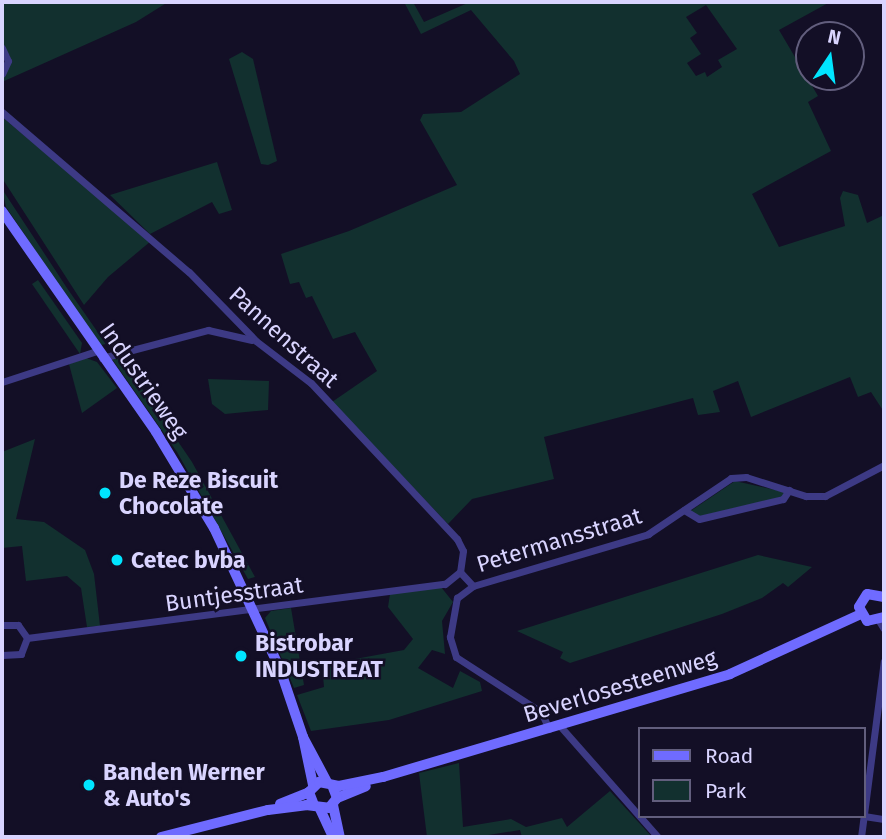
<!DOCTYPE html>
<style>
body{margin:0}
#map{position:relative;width:886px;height:839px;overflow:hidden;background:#130f26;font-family:"Fira Sans",sans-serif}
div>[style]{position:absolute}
.green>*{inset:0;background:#12302f}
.street>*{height:7px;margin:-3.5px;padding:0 3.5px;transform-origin:3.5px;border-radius:3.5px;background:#3d3a85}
.secondary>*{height:10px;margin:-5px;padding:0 5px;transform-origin:5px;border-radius:5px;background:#6f6bff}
.dots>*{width:19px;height:19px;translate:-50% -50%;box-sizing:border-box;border:4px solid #130f26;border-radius:50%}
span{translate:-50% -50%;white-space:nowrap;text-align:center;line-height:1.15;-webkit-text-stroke:5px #130f26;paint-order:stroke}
.street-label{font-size:23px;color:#d9d4ff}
.poi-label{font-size:23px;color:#d9d4ff;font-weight:700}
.left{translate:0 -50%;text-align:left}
.frame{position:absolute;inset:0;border:4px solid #d9d4ff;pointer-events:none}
.legend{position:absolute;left:638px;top:727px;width:228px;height:91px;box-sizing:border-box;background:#130f26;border:2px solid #625e7d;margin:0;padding:9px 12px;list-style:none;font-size:21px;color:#d9d4ff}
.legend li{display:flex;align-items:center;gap:14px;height:35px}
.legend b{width:35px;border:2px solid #625e7d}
.north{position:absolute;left:795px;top:21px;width:70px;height:70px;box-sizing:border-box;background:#130f26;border:2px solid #625e7d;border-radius:50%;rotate:13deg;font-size:19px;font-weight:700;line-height:28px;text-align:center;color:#d9d4ff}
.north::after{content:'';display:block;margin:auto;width:24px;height:32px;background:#00e5ff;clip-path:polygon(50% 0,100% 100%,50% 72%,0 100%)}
</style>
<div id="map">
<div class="green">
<div style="clip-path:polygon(2px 2px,168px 2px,136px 22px,2px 82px,10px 62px,10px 55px,2px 58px)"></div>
<div style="clip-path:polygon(evenodd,404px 2px,413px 2px,424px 22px,470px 2px,830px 2px,779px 30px,818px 96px,808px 102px,831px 151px,752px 194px,779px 247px,845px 226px,840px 198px,843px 191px,858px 195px,867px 223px,884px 215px,884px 412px,871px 392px,858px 397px,850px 377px,751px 417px,738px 381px,713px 391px,720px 412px,698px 415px,693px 398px,544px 437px,554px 479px,472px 499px,448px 524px,332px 402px,377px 371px,355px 332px,333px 339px,312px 296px,306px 298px,299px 282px,290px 284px,281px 254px,349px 231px,457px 185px,420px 120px,423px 114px,461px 112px,520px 74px,514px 61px,471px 10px,421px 34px,404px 2px,706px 5px,737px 49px,718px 60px,722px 67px,707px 77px,705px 72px,696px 76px,687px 63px,701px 54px,690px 38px,697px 33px,686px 17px,706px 5px)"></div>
<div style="clip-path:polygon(242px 52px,253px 59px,277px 161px,268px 165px,261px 164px,229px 59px)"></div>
<div style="clip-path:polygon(2px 117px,151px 241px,108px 277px,84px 305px,2px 178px)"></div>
<div style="clip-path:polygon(217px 162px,232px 210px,219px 214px,212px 202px,150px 234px,110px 195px)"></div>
<div style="clip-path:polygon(2px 189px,67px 288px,106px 344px,101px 345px,54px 278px,6px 207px)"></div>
<div style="clip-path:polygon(38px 280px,82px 343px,80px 354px,32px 284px)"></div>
<div style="clip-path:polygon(119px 355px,192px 462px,255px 577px,248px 579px,177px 452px,112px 359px)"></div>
<div style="clip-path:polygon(86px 358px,97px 362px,117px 388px,82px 413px,69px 364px)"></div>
<div style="clip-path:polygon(208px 379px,269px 381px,268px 410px,225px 414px,212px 404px)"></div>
<div style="clip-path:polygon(35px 439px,16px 519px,44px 522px,85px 550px,94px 574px,100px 626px,87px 627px,81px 588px,67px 576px,26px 581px,22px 546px,2px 548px,2px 452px)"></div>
<div style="clip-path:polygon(735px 481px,785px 492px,782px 497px,697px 517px,689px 512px)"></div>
<div style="clip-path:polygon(758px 555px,812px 567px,788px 587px,783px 583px,762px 598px,722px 614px,570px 663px,560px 658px,563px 652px,517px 631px)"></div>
<div style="clip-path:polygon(441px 587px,453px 602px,442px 621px,445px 654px,432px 650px,418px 668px,453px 688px,460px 671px,480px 682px,482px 691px,389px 720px,311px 731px,297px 695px,324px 687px,322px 665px,404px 650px,413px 639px,388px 607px,390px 594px)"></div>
<div style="clip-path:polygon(291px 608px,304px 685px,294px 688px,265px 618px,271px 611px)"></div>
<div style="clip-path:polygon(459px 763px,463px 827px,511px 819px,526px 827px,562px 818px,567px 827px,610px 791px,652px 837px,522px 837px,520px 830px,476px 837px,427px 837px,419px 773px)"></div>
</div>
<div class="street">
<div style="left:2px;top:48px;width:14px;rotate:65deg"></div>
<div style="left:8px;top:61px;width:14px;rotate:115deg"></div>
<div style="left:2px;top:112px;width:246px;rotate:40.6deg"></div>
<div style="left:189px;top:272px;width:96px;rotate:45.8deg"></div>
<div style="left:256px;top:341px;width:69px;rotate:37.4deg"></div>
<div style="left:311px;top:383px;width:214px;rotate:46.9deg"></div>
<div style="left:457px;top:539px;width:13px;rotate:63deg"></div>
<div style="left:463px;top:551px;width:21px;rotate:98deg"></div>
<div style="left:102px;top:358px;width:110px;rotate:-14.8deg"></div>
<div style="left:208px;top:330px;width:45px;rotate:12.8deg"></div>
<div style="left:2px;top:382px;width:100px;rotate:-18.1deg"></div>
<div style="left:684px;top:510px;width:17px;rotate:31deg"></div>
<div style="left:699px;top:519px;width:86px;rotate:-13.4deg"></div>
<div style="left:783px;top:499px;width:11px;rotate:-56deg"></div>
<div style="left:460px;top:572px;width:19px;rotate:47deg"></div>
<div style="left:879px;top:621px;width:9px;rotate:58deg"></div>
<div style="left:2px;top:625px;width:16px"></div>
<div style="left:18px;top:625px;width:16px;rotate:55deg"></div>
<div style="left:27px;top:638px;width:17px;rotate:111deg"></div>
<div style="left:21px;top:654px;width:19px;rotate:177deg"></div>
<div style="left:27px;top:638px;width:421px;rotate:-7.4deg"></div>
<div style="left:445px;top:584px;width:19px;rotate:-39deg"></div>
<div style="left:560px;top:726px;width:148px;rotate:48.6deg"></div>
<div style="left:549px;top:729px;width:19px;rotate:-115deg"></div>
<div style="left:541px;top:712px;width:101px;rotate:-147.1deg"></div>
<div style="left:456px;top:657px;width:21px;rotate:-107deg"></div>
<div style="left:450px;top:637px;width:40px;rotate:-80deg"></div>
<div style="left:457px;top:598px;width:20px;rotate:-37deg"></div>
<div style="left:473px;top:586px;width:183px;rotate:-16.5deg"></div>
<div style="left:648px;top:534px;width:100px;rotate:-34deg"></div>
<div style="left:731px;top:478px;width:15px;rotate:-4deg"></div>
<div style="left:746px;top:477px;width:63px;rotate:17.6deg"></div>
<div style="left:806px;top:496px;width:19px"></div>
<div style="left:825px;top:496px;width:67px;rotate:-27.7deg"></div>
<div style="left:864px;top:816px;width:20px;rotate:9deg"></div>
<div style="left:861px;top:837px;width:177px;rotate:-82.6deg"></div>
</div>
<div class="secondary">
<div style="left:2px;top:211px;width:269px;rotate:55.1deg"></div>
<div style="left:156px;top:432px;width:112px;rotate:58.9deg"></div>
<div style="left:214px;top:528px;width:156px;rotate:64.9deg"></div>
<div style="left:280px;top:669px;width:72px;rotate:71.3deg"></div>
<div style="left:303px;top:737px;width:49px;rotate:78.2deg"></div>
<div style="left:884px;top:597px;width:17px;rotate:-170deg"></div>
<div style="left:867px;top:594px;width:15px;rotate:122deg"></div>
<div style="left:859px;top:607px;width:16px;rotate:60deg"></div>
<div style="left:867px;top:621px;width:17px;rotate:-13deg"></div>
<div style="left:303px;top:737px;width:51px;rotate:61.9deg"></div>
<div style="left:337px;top:798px;width:31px;rotate:-22deg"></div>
<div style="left:280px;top:804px;width:31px;rotate:-22deg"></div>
<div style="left:314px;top:805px;width:14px;rotate:-111deg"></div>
<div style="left:309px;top:792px;width:14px;rotate:-45deg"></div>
<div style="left:319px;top:782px;width:20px;rotate:11deg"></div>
<div style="left:339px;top:786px;width:45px;rotate:-11.6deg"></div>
<div style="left:383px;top:777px;width:362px;rotate:-16.5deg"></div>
<div style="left:730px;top:674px;width:144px;rotate:-24.6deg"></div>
<div style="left:333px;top:805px;width:33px;rotate:78deg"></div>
<div style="left:320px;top:809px;width:31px;rotate:65deg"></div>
<div style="left:161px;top:837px;width:110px;rotate:-14.2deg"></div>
<div style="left:268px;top:810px;width:38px;rotate:-7deg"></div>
<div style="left:306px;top:805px;width:23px;rotate:7deg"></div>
<div style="left:329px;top:808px;width:13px;rotate:-51deg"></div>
<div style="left:337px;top:798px;width:14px;rotate:-111deg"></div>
</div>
<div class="dots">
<div style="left:105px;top:493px;background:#00e5ff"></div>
<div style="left:117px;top:560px;background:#00e5ff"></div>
<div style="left:241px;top:656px;background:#00e5ff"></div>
<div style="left:89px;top:785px;background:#00e5ff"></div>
</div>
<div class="street-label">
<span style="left:284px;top:337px;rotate:42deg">Pannenstraat</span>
<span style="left:144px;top:381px;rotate:55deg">Industrieweg</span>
<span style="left:559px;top:540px;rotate:-17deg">Petermansstraat</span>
<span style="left:234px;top:594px;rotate:-8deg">Buntjesstraat</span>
<span style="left:620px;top:686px;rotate:-17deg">Beverlosesteenweg</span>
</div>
<div class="poi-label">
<span class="left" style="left:119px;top:493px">De Reze Biscuit<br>Chocolate</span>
<span class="left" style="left:131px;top:560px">Cetec bvba</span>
<span class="left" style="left:255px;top:656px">Bistrobar<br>INDUSTREAT</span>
<span class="left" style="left:103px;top:785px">Banden Werner<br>&amp; Auto's</span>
</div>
<div class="frame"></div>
<ul class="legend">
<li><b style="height:9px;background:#6f6bff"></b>Road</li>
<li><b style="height:19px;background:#12302f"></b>Park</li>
</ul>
<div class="north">N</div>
</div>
